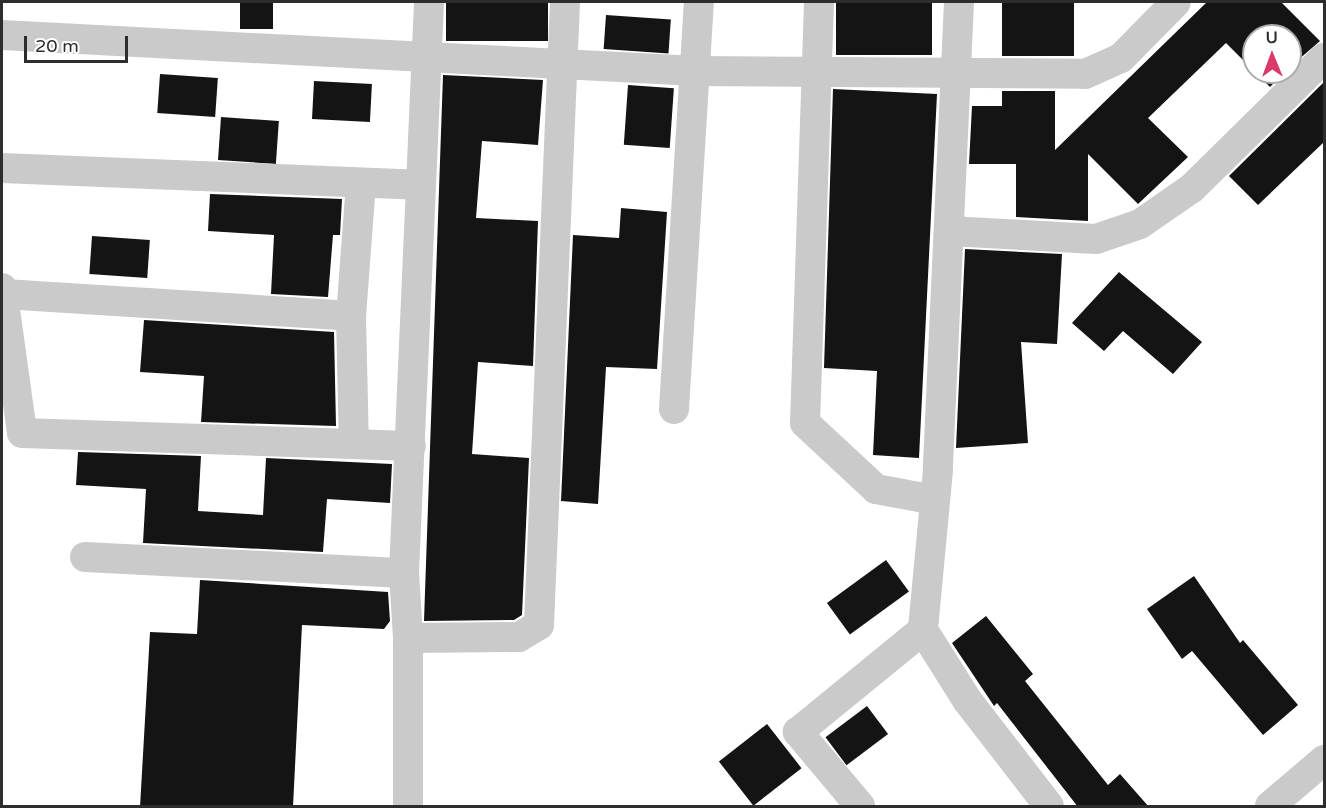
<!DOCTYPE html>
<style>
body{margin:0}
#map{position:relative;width:1326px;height:808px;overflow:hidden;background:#fff;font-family:"Varela Round",sans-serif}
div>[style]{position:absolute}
.building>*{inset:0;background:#141414;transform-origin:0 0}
.street>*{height:30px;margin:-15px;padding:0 15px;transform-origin:15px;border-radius:15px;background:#cacaca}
span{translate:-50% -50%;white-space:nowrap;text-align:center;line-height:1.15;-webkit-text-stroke:6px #fff;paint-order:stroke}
.frame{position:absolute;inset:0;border:3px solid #2d2d2d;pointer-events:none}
.north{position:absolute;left:1242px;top:24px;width:60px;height:60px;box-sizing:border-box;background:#fff;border:2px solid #ababab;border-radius:50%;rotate:359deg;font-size:16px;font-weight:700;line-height:24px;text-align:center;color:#2d2d2d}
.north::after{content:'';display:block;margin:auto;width:21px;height:27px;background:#d93a67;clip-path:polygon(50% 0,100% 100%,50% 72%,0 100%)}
.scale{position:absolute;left:24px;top:36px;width:104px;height:27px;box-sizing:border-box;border:3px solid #2d2d2d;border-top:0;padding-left:8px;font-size:18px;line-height:21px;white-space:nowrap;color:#2d2d2d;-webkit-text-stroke:4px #fff;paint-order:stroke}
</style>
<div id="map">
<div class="building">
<div style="left:240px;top:2px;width:33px;height:27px"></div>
<div style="left:446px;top:2px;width:102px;height:39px"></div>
<div style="left:836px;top:2px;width:96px;height:53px"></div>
<div style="left:1002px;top:2px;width:72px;height:54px"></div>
<div style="clip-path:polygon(1207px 2px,1281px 2px,1320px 41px,1290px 67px,1290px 36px,1254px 36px,1254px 71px,1226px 43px,1148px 118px,1188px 157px,1138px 204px,1088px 154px,1088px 221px,1016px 217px,1016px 164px,969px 164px,972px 106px,1002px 106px,1002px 91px,1055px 91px,1055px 150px)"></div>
<div style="left:606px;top:15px;width:65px;height:34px;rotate:4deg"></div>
<div style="clip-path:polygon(1255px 72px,1285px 72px,1270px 87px)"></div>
<div style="left:160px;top:74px;width:58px;height:39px;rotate:4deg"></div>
<div style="clip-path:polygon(443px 75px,543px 80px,538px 145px,482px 141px,476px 218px,538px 221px,533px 366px,478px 362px,472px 454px,529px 458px,522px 615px,514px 620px,424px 621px)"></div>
<div style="left:314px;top:81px;width:58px;height:38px;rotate:3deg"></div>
<div style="clip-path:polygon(1324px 82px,1324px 142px,1258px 205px,1229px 176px)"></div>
<div style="left:628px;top:85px;width:46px;height:60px;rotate:4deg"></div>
<div style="clip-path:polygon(833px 89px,937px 94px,919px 458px,873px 455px,877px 371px,824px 368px)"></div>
<div style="left:221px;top:117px;width:58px;height:43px;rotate:4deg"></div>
<div style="clip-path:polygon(210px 194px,342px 199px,340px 235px,333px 235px,328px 297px,271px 294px,274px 235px,208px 231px)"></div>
<div style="clip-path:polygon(621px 208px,667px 212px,657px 369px,606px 367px,598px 504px,561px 501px,573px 235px,619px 238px)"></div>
<div style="left:92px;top:236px;width:58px;height:38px;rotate:4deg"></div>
<div style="clip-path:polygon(965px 249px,1062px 254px,1057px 344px,1021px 342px,1028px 443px,956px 448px)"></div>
<div style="clip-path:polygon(1119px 272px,1202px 342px,1173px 374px,1123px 331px,1104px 351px,1072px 323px)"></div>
<div style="clip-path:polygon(144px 320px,334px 332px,336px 426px,201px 422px,204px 376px,140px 372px)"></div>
<div style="clip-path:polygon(78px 452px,201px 456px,198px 511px,263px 515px,266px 458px,392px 464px,390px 503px,327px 499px,323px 552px,143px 543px,146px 489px,76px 485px)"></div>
<div style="left:886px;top:560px;width:39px;height:73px;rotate:54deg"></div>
<div style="clip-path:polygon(1194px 576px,1240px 643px,1243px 640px,1298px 705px,1263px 735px,1192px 651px,1182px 659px,1147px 609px)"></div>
<div style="clip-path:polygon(200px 580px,388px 592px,390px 621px,384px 629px,302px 625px,293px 807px,140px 807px,150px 632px,197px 634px)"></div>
<div style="clip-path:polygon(986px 616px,1033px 674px,1025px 681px,1108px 785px,1120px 774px,1149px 807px,1078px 807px,997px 703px,994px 706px,952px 643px)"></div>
<div style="left:867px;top:706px;width:35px;height:52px;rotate:53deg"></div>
<div style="left:767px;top:724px;width:56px;height:61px;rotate:52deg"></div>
</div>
<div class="street">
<div style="left:819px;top:2px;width:421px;rotate:91.9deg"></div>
<div style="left:805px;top:423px;width:97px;rotate:42.9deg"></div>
<div style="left:876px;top:489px;width:60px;rotate:10.6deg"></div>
<div style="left:959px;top:2px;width:468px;rotate:92.6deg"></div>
<div style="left:938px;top:470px;width:161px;rotate:95.4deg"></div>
<div style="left:923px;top:630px;width:83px;rotate:57.8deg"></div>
<div style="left:967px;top:700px;width:134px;rotate:52.3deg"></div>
<div style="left:2px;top:35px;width:695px;rotate:2.97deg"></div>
<div style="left:696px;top:71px;width:389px;rotate:0.4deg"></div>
<div style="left:1085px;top:74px;width:39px;rotate:-24deg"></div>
<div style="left:1121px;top:58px;width:78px;rotate:-45.5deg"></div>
<div style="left:2px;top:168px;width:416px;rotate:2.3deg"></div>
<div style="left:949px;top:231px;width:147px;rotate:3.1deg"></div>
<div style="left:1096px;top:239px;width:46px;rotate:-18.8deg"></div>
<div style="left:1140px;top:224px;width:63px;rotate:-34.7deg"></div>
<div style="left:1192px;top:188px;width:185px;rotate:-44.6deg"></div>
<div style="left:2px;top:288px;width:146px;rotate:82.1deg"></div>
<div style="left:22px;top:433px;width:389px;rotate:1.9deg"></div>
<div style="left:4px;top:294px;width:348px;rotate:3.6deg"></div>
<div style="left:351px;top:316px;width:133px;rotate:-85.7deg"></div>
<div style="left:351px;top:316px;width:128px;rotate:88.7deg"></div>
<div style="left:674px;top:409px;width:408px;rotate:-86.5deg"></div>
<div style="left:85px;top:557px;width:319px;rotate:2.9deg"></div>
<div style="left:408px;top:638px;width:65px;rotate:-93.5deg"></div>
<div style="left:404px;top:573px;width:572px;rotate:-87.49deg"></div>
<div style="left:408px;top:806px;width:168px;rotate:-90deg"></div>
<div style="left:408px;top:638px;width:111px;rotate:-0.5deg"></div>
<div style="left:519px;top:637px;width:23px;rotate:-31deg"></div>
<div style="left:539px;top:625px;width:624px;rotate:-87.61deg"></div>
<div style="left:860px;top:806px;width:97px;rotate:-130deg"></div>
<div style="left:798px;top:732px;width:161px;rotate:-39.2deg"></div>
<div style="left:1270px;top:806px;width:71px;rotate:-40.4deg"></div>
</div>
<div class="frame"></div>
<div class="north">U</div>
<div class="scale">20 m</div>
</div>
